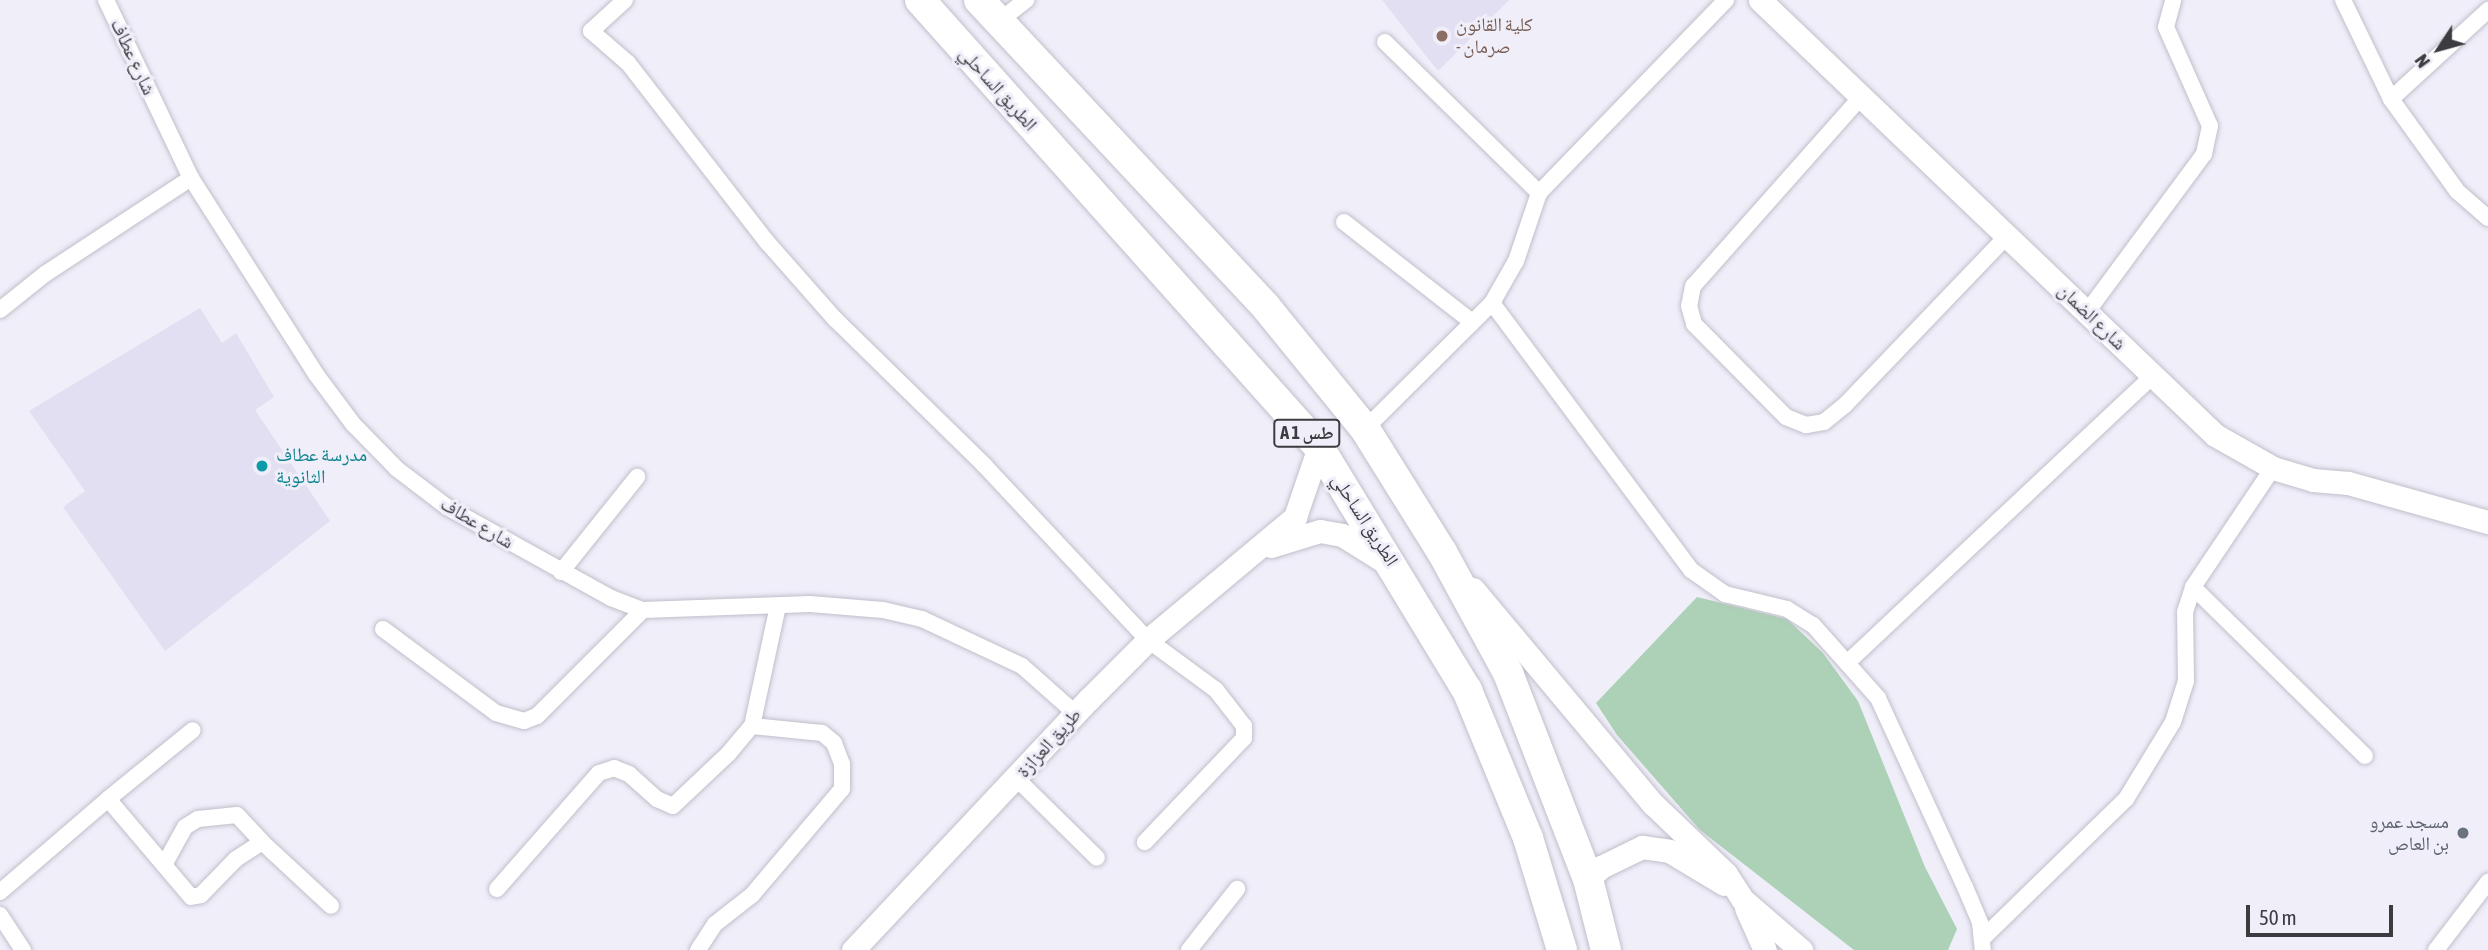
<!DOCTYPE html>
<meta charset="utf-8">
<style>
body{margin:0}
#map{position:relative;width:2488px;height:950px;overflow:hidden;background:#efeef9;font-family:"Asap Condensed","Noto Naskh Arabic",sans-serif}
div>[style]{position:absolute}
.built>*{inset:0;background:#e1dff1}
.green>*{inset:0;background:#acd1b6}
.roads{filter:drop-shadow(0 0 2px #c0bfca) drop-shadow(0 0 2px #c0bfca)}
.street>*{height:16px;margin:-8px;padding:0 8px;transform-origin:8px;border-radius:8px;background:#fff}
.secondary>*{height:23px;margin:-11.5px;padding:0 11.5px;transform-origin:11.5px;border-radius:11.5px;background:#fff}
.highway>*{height:30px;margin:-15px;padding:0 15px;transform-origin:15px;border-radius:15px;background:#fff}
.dots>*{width:19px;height:19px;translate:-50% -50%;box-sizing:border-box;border:4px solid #efeef9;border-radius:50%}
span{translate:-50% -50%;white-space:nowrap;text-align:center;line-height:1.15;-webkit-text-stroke:6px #efeef9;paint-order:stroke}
.shield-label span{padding:2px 5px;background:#efeef9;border:2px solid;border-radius:5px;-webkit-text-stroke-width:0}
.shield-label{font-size:18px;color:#3c3c40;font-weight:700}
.education-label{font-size:19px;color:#785e54}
.left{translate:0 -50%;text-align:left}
.street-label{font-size:19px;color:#3c3c40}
.culture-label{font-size:19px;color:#0d838f}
.worship-label{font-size:19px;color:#5b616d}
.right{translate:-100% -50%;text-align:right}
.north{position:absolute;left:2404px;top:14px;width:70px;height:70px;-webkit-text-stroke:5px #efeef9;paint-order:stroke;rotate:234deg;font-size:19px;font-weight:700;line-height:28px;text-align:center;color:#3c3c40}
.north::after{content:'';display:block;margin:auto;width:24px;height:32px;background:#3c3c40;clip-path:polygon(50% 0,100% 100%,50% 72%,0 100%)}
.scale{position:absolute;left:2246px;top:905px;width:147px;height:32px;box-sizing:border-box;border:4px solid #3c3c40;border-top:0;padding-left:9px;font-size:21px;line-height:24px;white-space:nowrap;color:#3c3c40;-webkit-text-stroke:5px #efeef9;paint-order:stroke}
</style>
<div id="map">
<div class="built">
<div style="clip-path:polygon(1382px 0,1509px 0,1438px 71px)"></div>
<div style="clip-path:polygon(200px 308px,222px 343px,236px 333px,274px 397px,255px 410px,330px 521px,165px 651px,63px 507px,85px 491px,29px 411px)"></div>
</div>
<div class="green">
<div style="clip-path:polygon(1697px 597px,1787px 619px,1823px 653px,1858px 701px,1925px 867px,1957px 929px,1948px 950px,1854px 950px,1700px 830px,1617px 735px,1596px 703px)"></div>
</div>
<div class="roads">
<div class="street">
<div style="left:106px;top:0;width:197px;rotate:64.5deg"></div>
<div style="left:191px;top:178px;width:231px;rotate:57.5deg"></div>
<div style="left:315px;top:373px;width:64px;rotate:53.3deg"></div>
<div style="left:353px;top:424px;width:63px;rotate:45.6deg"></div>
<div style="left:397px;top:469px;width:63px;rotate:37.2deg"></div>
<div style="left:447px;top:507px;width:188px;rotate:29deg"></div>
<div style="left:611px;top:598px;width:34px;rotate:21deg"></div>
<div style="left:643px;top:610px;width:167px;rotate:-2.1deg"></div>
<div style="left:810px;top:604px;width:73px;rotate:4.7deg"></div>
<div style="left:883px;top:610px;width:40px;rotate:13deg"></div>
<div style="left:922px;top:619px;width:110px;rotate:25.2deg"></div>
<div style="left:1022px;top:666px;width:71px;rotate:41.6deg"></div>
<div style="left:625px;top:0;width:46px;rotate:137.6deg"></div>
<div style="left:591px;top:31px;width:49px;rotate:40.9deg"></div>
<div style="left:628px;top:63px;width:227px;rotate:52.2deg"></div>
<div style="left:767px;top:242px;width:103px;rotate:48.6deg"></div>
<div style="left:835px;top:319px;width:209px;rotate:44.4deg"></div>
<div style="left:984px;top:465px;width:240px;rotate:46.9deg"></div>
<div style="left:1148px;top:640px;width:84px;rotate:36.3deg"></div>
<div style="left:1216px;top:690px;width:46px;rotate:52.1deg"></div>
<div style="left:1244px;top:726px;width:12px;rotate:90deg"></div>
<div style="left:1244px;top:738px;width:144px;rotate:133.6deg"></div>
<div style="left:2343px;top:0;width:110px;rotate:64.1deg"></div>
<div style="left:2391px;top:99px;width:113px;rotate:54.3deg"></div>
<div style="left:2457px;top:191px;width:41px;rotate:41.1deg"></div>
<div style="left:998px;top:22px;width:36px;rotate:-38deg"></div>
<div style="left:1385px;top:42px;width:216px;rotate:44.4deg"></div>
<div style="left:1861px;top:97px;width:253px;rotate:131.6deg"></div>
<div style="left:1693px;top:286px;width:20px;rotate:101deg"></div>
<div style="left:1689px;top:306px;width:19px;rotate:74deg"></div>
<div style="left:1694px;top:324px;width:131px;rotate:45.3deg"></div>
<div style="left:1786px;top:417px;width:22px;rotate:22deg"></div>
<div style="left:1806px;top:425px;width:18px;rotate:-9deg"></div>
<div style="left:1824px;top:422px;width:27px;rotate:-39deg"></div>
<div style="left:1845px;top:405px;width:234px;rotate:-46.2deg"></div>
<div style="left:2391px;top:99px;width:132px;rotate:-42.5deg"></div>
<div style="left:1344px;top:222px;width:162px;rotate:38deg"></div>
<div style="left:1492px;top:303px;width:333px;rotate:53.3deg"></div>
<div style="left:1691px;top:570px;width:42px;rotate:35.2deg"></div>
<div style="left:1725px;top:594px;width:64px;rotate:13.6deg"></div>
<div style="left:1787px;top:609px;width:31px;rotate:32deg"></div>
<div style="left:1813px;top:625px;width:98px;rotate:48.3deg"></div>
<div style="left:1878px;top:698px;width:208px;rotate:65.3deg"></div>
<div style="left:1965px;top:887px;width:39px;rotate:67deg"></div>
<div style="left:1980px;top:923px;width:27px;rotate:84deg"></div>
<div style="left:0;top:310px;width:58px;rotate:-38.7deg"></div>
<div style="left:45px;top:274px;width:175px;rotate:-33.3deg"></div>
<div style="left:2087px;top:312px;width:197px;rotate:-53.5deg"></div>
<div style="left:2204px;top:154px;width:29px;rotate:-78deg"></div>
<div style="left:2210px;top:126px;width:108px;rotate:-114deg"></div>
<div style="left:2166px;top:27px;width:28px;rotate:-75deg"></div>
<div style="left:1365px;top:429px;width:179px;rotate:-44.8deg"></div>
<div style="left:1492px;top:303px;width:48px;rotate:-60.3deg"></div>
<div style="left:1516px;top:261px;width:72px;rotate:-71.3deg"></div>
<div style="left:1539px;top:193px;width:269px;rotate:-45.9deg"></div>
<div style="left:561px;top:572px;width:122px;rotate:-51.3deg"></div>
<div style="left:2193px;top:587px;width:241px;rotate:44.5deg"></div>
<div style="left:383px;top:629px;width:141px;rotate:36.6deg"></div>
<div style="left:496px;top:713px;width:29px;rotate:16deg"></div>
<div style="left:524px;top:721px;width:14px;rotate:-21deg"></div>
<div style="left:537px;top:716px;width:150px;rotate:-45deg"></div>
<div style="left:1847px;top:663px;width:420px;rotate:-43.2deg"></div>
<div style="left:1017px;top:779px;width:112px;rotate:44.6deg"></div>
<div style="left:108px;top:799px;width:109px;rotate:-39.1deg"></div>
<div style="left:164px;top:865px;width:43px;rotate:-61.1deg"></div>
<div style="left:185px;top:827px;width:15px;rotate:-32deg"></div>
<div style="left:198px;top:819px;width:39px;rotate:-6deg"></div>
<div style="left:237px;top:815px;width:37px;rotate:47deg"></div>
<div style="left:497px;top:889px;width:154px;rotate:-48.7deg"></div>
<div style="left:599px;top:773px;width:16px;rotate:-18deg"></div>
<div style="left:614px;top:768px;width:16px;rotate:22deg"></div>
<div style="left:629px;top:774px;width:38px;rotate:42deg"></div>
<div style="left:657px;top:799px;width:17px;rotate:24deg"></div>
<div style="left:673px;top:806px;width:77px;rotate:-43.4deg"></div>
<div style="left:729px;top:753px;width:35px;rotate:-50deg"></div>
<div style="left:752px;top:726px;width:123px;rotate:-77.8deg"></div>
<div style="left:0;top:892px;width:143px;rotate:-40.7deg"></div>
<div style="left:108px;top:799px;width:128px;rotate:49.7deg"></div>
<div style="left:191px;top:897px;width:10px;rotate:-11deg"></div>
<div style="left:201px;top:895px;width:50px;rotate:-45.8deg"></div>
<div style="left:236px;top:859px;width:31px;rotate:-33deg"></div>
<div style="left:262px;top:842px;width:94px;rotate:42.8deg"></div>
<div style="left:0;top:915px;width:42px;rotate:56.7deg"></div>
<div style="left:1982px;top:939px;width:201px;rotate:-44.2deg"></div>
<div style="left:2126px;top:799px;width:90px;rotate:-58.6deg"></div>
<div style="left:2173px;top:722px;width:43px;rotate:-72.4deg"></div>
<div style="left:2186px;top:681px;width:69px;rotate:-90.8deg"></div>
<div style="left:2185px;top:612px;width:26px;rotate:-72deg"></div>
<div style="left:2193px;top:587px;width:143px;rotate:-56.1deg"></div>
<div style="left:698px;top:950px;width:31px;rotate:-57deg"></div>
<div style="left:715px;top:924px;width:47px;rotate:-38.1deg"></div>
<div style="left:752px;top:895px;width:139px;rotate:-49.7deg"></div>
<div style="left:842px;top:789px;width:25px;rotate:-90deg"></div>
<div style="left:842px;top:764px;width:22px;rotate:-111deg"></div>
<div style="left:834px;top:743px;width:16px;rotate:-140deg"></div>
<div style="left:822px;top:733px;width:70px;rotate:-174.3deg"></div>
<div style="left:1189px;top:950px;width:78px;rotate:-51.8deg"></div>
<div style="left:2436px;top:950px;width:86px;rotate:-52.6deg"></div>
</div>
<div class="secondary">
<div style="left:1760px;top:0;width:629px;rotate:43.71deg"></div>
<div style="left:2215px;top:435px;width:67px;rotate:29.6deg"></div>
<div style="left:2273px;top:468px;width:42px;rotate:16.7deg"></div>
<div style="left:2313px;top:480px;width:35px;rotate:5deg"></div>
<div style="left:2348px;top:483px;width:145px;rotate:15.6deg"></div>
<div style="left:1271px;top:546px;width:51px;rotate:-17deg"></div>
<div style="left:1320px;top:531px;width:22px;rotate:10deg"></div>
<div style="left:1342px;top:535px;width:57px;rotate:32deg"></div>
<div style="left:1473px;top:589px;width:280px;rotate:50.1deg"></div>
<div style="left:1653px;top:804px;width:101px;rotate:43.8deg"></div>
<div style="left:1726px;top:874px;width:31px;rotate:57deg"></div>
<div style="left:1743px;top:900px;width:77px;rotate:40.8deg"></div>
<div style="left:1588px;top:879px;width:18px;rotate:-43deg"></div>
<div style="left:1601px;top:867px;width:46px;rotate:-26deg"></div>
<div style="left:1642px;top:847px;width:27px;rotate:8deg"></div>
<div style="left:1669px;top:851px;width:64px;rotate:31deg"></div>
<div style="left:1746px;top:908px;width:46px;rotate:65.7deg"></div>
<div style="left:853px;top:950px;width:345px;rotate:-46.8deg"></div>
<div style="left:1089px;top:699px;width:83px;rotate:-45deg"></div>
<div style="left:1148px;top:640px;width:192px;rotate:-39.9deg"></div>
<div style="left:1295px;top:517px;width:74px;rotate:-71.1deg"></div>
</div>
<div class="highway">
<div style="left:920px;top:0;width:599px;rotate:48.25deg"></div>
<div style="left:1319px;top:447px;width:285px;rotate:58.7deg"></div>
<div style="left:1467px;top:690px;width:160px;rotate:67.6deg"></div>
<div style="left:1528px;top:838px;width:117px;rotate:73.1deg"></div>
<div style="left:979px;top:0;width:420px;rotate:46.9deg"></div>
<div style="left:1266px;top:307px;width:157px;rotate:50.9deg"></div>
<div style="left:1365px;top:429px;width:145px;rotate:58deg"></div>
<div style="left:1442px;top:552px;width:138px;rotate:61.4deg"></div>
<div style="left:1508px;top:673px;width:221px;rotate:68.8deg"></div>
<div style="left:1588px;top:879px;width:73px;rotate:75.8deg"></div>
</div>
</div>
<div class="dots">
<div style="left:1442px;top:36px;background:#8d6e63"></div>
<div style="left:262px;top:466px;background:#0f9aa8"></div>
<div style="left:2463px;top:833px;background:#6b7280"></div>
</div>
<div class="shield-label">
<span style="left:1307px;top:433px">A 1 طس</span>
</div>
<div class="education-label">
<span class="left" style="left:1456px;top:36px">كلية القانون<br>- صرمان</span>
</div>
<div class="street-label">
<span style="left:133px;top:57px;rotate:65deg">شارع عطاف</span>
<span style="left:998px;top:89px;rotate:48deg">الطريق الساحلي</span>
<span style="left:2092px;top:317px;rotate:44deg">شارع الضمان</span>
<span style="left:1365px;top:520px;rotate:57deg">الطريق الساحلي</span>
<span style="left:477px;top:523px;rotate:31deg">شارع عطاف</span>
<span style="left:1049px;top:743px;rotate:-48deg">طريق العزازة</span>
</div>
<div class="culture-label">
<span class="left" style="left:276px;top:466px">مدرسة عطاف<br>الثانوية</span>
</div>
<div class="worship-label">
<span class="right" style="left:2449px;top:833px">مسجد عمرو<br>بن العاص</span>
</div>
<div class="north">N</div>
<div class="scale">50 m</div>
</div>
